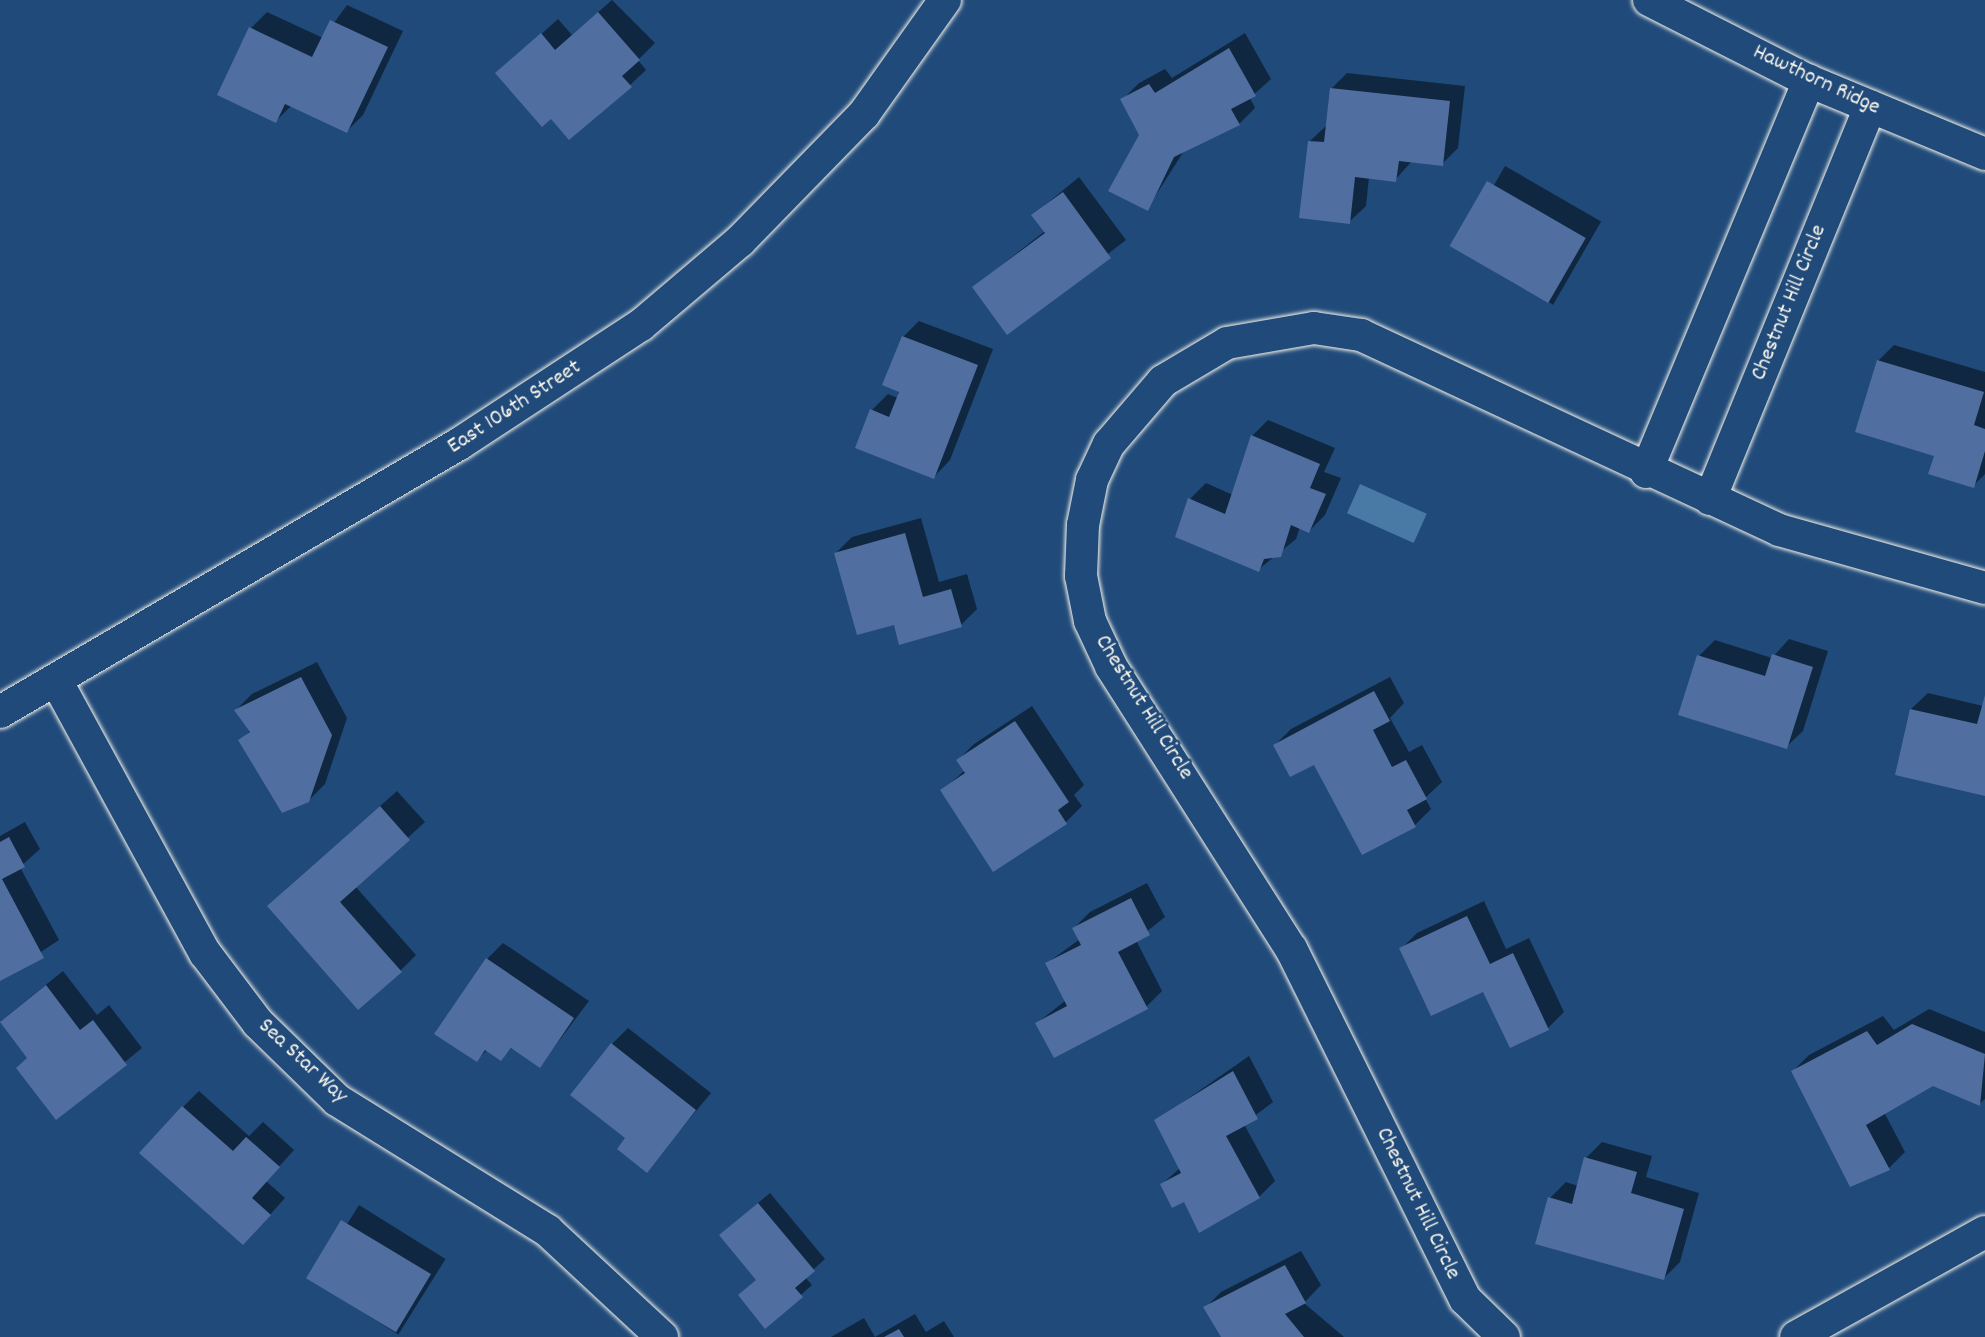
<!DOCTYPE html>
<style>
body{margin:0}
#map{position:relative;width:1985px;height:1337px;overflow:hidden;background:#1f4a7a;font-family:Dekko,sans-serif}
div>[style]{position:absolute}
.water>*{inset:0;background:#497aa6;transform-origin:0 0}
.shadow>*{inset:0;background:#0007;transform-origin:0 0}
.building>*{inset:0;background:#506fa0;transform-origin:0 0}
.roads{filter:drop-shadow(0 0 2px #f4f1e8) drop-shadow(0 0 2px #f4f1e8)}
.street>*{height:32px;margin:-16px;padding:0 16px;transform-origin:16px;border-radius:16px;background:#1f4a7a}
span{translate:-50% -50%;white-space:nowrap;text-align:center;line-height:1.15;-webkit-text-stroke:5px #1f4a7a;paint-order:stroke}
.street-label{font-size:23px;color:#f4f1e8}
</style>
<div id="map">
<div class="water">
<div style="left:1360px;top:484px;width:73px;height:32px;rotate:24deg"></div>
</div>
<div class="shadow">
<div style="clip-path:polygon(612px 0,655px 43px,638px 60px,646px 70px,630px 85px,552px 117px,498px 73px,558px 19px,572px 35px)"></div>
<div style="clip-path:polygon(347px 5px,403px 31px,363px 115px,347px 131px,292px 105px,276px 121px,251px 28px,267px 12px,323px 38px)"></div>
<div style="clip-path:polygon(1245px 33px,1271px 79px,1250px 98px,1255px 108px,1239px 124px,1184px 151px,1147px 209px,1141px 135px,1123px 99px,1139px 83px,1165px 69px,1172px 78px)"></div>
<div style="clip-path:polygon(1347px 73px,1465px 86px,1458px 148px,1442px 164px,1412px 161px,1395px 180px,1369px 177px,1366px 206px,1349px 222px,1310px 141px,1327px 125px,1331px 89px)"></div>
<div style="left:1505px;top:166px;width:111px;height:96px;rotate:30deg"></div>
<div style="clip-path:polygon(1079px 177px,1126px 240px,1007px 332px,974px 287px,1045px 231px,1033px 215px)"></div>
<div style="clip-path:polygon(919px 321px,993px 349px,950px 460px,934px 477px,872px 410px,888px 394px,898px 398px,903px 337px)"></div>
<div style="clip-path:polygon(1894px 345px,1985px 372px,1985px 474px,1973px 486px,1936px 455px,1878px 361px)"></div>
<div style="clip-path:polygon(1268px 420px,1335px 448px,1324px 472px,1341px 478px,1325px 515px,1309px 531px,1300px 527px,1296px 539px,1258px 570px,1190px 499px,1206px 483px,1233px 495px,1252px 436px)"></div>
<div style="clip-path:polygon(921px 518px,939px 582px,967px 574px,977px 609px,961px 625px,895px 623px,836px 553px,852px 537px)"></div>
<div style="clip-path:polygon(1789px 639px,1828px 651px,1803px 731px,1786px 747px,1699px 656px,1715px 640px,1772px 658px)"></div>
<div style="clip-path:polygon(317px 662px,347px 718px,325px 784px,308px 801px,240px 741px,251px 730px,236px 710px,252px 694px)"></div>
<div style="clip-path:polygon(1390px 677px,1404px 703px,1390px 718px,1409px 752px,1422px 745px,1442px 782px,1425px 798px,1431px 809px,1415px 825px,1363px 852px,1315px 762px,1275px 745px,1291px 729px)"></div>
<div style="clip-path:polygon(1928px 693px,1983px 706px,1985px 698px,1985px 794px,1911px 709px)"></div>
<div style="clip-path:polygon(1032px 706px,1084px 785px,1074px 795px,1082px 806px,1066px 822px,942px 791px,965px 770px,958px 760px,974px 744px)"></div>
<div style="clip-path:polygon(397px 791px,425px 822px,355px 886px,416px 955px,400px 971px,285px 890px)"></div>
<div style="clip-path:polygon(25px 822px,40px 849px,20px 867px,59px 940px,0 979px,0 836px)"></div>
<div style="clip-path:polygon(1147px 883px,1165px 917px,1136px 940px,1162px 991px,1146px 1007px,1037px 1023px,1066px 1000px,1047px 963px,1080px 939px,1074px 928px,1090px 912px)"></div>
<div style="clip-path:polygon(1484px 901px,1506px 949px,1529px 938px,1564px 1012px,1548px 1028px,1511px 1046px,1484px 989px,1401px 949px,1417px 933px)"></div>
<div style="clip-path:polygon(503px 943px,589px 1001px,540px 1066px,513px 1047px,501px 1059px,487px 1050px,477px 1060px,487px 959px)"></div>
<div style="clip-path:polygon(63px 971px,97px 1015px,109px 1005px,142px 1048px,56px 1118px,29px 1057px,1px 1021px)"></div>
<div style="clip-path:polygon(1929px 1009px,1985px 1032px,1985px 1099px,1979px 1104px,1933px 1084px,1884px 1112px,1905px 1152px,1889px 1168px,1793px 1071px,1809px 1055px,1883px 1016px,1894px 1030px)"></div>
<div style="clip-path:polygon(628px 1028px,711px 1093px,647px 1170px,628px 1138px,612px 1044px)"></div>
<div style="clip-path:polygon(1249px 1056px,1273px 1102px,1244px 1124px,1275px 1181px,1259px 1197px,1184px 1200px,1162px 1184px,1180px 1168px,1156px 1121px)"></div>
<div style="clip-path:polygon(199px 1091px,249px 1136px,263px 1122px,294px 1150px,266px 1181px,285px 1198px,259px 1227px,183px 1107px)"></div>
<div style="clip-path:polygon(1602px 1142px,1652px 1156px,1646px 1177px,1699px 1193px,1680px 1262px,1664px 1278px,1550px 1198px,1566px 1182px,1578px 1186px,1586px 1158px)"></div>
<div style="clip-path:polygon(770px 1193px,825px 1259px,805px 1277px,812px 1285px,766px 1326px,758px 1279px,732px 1225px)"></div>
<div style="left:359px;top:1205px;width:102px;height:89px;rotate:32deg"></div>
<div style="clip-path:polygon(1301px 1251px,1321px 1285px,1304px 1303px,1344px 1337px,1224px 1337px,1205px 1308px,1221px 1292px)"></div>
<div style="clip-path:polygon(915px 1314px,926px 1332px,944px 1321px,954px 1337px,831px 1337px,864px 1318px,875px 1337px)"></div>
</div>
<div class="building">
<div style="clip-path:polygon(598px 12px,640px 60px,622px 76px,632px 87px,569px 140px,551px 119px,542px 127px,495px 73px,541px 33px,555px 50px)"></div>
<div style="clip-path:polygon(330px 20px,388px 47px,347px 133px,285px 104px,276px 123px,217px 95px,249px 27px,312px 57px)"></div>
<div style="clip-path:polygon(1229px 48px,1256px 96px,1231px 109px,1240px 125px,1174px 157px,1148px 211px,1108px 191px,1139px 135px,1120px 99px,1149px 84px,1155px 93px)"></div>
<div style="clip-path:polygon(1330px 88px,1450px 101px,1443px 166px,1399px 161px,1396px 182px,1355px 177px,1350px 224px,1299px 218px,1308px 141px,1324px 142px)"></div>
<div style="left:1487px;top:181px;width:114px;height:75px;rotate:30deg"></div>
<div style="clip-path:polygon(1063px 192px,1111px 258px,1007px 335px,972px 287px,1045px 233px,1031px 215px)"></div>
<div style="clip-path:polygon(902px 336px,978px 365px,934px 479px,855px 448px,870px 409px,889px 417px,899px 392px,882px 385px)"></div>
<div style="clip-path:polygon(1877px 360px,1984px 392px,1974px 425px,1985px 429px,1985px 451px,1974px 488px,1928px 474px,1934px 456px,1855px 432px)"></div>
<div style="clip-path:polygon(1251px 435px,1320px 464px,1310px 488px,1326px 494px,1309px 533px,1291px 525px,1281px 557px,1264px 559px,1259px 572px,1175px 537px,1188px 498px,1225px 514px)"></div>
<div style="clip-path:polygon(905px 533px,923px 597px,951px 589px,962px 627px,899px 645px,894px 625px,857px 635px,834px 553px)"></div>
<div style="clip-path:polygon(1772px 654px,1813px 667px,1787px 749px,1678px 715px,1697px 655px,1765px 676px)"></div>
<div style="clip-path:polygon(301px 677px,332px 735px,309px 802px,282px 813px,238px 740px,250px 732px,234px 710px)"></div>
<div style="clip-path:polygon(1374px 691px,1390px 721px,1373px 730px,1392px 767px,1406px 760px,1427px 799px,1407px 810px,1416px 827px,1362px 855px,1314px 765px,1290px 777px,1273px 745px)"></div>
<div style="clip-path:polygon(1985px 695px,1985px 796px,1895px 775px,1910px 709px,1977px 724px)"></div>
<div style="clip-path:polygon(1015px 721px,1069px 802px,1058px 810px,1067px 824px,993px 872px,940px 790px,965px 773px,956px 760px)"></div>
<div style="clip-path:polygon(380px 806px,410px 840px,340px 902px,402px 972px,358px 1010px,267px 906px)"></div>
<div style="clip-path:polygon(9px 837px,25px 867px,2px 879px,44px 958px,0 981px,0 842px)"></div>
<div style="clip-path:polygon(1131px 898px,1150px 935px,1118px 952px,1148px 1009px,1054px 1058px,1035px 1023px,1067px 1006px,1045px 963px,1081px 945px,1072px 928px)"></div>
<div style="clip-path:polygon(1467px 916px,1490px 964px,1513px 953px,1549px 1030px,1510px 1048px,1483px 992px,1431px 1016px,1399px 948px)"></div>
<div style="clip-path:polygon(486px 958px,574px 1018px,540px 1068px,511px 1048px,501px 1061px,485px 1050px,477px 1062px,434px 1034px)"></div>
<div style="clip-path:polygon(46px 985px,80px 1030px,93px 1020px,127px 1065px,56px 1120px,16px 1068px,27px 1058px,0 1022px)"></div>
<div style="clip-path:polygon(1912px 1024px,1985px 1054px,1980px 1106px,1933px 1086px,1866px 1125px,1890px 1170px,1850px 1187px,1791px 1071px,1867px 1031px,1877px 1045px)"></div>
<div style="clip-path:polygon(611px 1043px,696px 1110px,647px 1173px,617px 1149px,625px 1138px,570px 1095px)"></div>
<div style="clip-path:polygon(1233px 1071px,1258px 1119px,1226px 1136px,1260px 1198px,1199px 1233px,1184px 1202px,1172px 1208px,1160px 1184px,1181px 1173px,1154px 1120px)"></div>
<div style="clip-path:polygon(182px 1106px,233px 1151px,246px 1137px,280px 1167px,252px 1198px,271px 1215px,243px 1245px,139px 1153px)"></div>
<div style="clip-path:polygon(1584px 1157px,1637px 1172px,1631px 1193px,1684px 1209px,1664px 1280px,1535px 1244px,1548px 1197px,1572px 1204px)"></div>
<div style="clip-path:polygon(758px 1203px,815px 1271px,795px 1288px,803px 1297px,765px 1329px,738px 1295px,756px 1280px,719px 1235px)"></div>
<div style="left:341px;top:1220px;width:105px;height:68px;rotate:31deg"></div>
<div style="clip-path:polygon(1285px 1265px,1306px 1303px,1285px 1314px,1304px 1337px,1221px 1337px,1203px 1307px)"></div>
<div style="clip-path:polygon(899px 1329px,904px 1337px,884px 1337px)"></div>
</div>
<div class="roads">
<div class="street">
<div style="left:1649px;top:0;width:179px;rotate:26.9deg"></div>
<div style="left:1809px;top:81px;width:191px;rotate:22.5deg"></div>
<div style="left:1646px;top:472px;width:424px;rotate:-67.4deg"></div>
<div style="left:1710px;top:499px;width:424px;rotate:-67.8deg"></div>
<div style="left:57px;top:682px;width:309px;rotate:61.4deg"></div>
<div style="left:205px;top:953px;width:88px;rotate:52.9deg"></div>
<div style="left:258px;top:1023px;width:110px;rotate:44.3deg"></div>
<div style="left:337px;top:1100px;width:248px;rotate:31.8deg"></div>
<div style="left:548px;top:1231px;width:156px;rotate:42.9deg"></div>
<div style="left:0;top:712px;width:532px;rotate:-30.28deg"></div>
<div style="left:459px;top:444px;width:217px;rotate:-33.2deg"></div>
<div style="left:641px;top:325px;width:130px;rotate:-40.3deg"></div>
<div style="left:740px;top:241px;width:177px;rotate:-45.7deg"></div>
<div style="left:864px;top:114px;width:140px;rotate:-54.6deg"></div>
<div style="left:1504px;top:1337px;width:54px;rotate:-135.7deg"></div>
<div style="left:1465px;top:1299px;width:391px;rotate:-116.4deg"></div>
<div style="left:1291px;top:949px;width:335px;rotate:-122.5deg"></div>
<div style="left:1111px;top:666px;width:50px;rotate:-115deg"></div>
<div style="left:1090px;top:621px;width:46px;rotate:-101.3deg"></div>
<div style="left:1081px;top:576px;width:51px;rotate:-87.8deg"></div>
<div style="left:1083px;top:525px;width:46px;rotate:-78.7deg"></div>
<div style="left:1092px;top:480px;width:40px;rotate:-65deg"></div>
<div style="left:1109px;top:444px;width:83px;rotate:-49.4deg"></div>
<div style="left:1163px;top:381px;width:74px;rotate:-30.7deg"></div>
<div style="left:1227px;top:343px;width:88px;rotate:-9.8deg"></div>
<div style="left:1314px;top:328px;width:48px;rotate:8.5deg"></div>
<div style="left:1361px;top:335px;width:461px;rotate:25deg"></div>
<div style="left:1779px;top:530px;width:214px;rotate:15.7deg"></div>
<div style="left:1796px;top:1337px;width:216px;rotate:-29.1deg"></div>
</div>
</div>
<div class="street-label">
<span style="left:1816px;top:81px;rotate:25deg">Hawthorn Ridge</span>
<span style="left:1790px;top:303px;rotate:-68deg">Chestnut Hill Circle</span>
<span style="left:515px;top:408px;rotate:-33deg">East 106th Street</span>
<span style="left:1143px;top:708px;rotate:58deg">Chestnut Hill Circle</span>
<span style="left:302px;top:1062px;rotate:43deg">Sea Star Way</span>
<span style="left:1417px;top:1204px;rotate:64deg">Chestnut Hill Circle</span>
</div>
</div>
